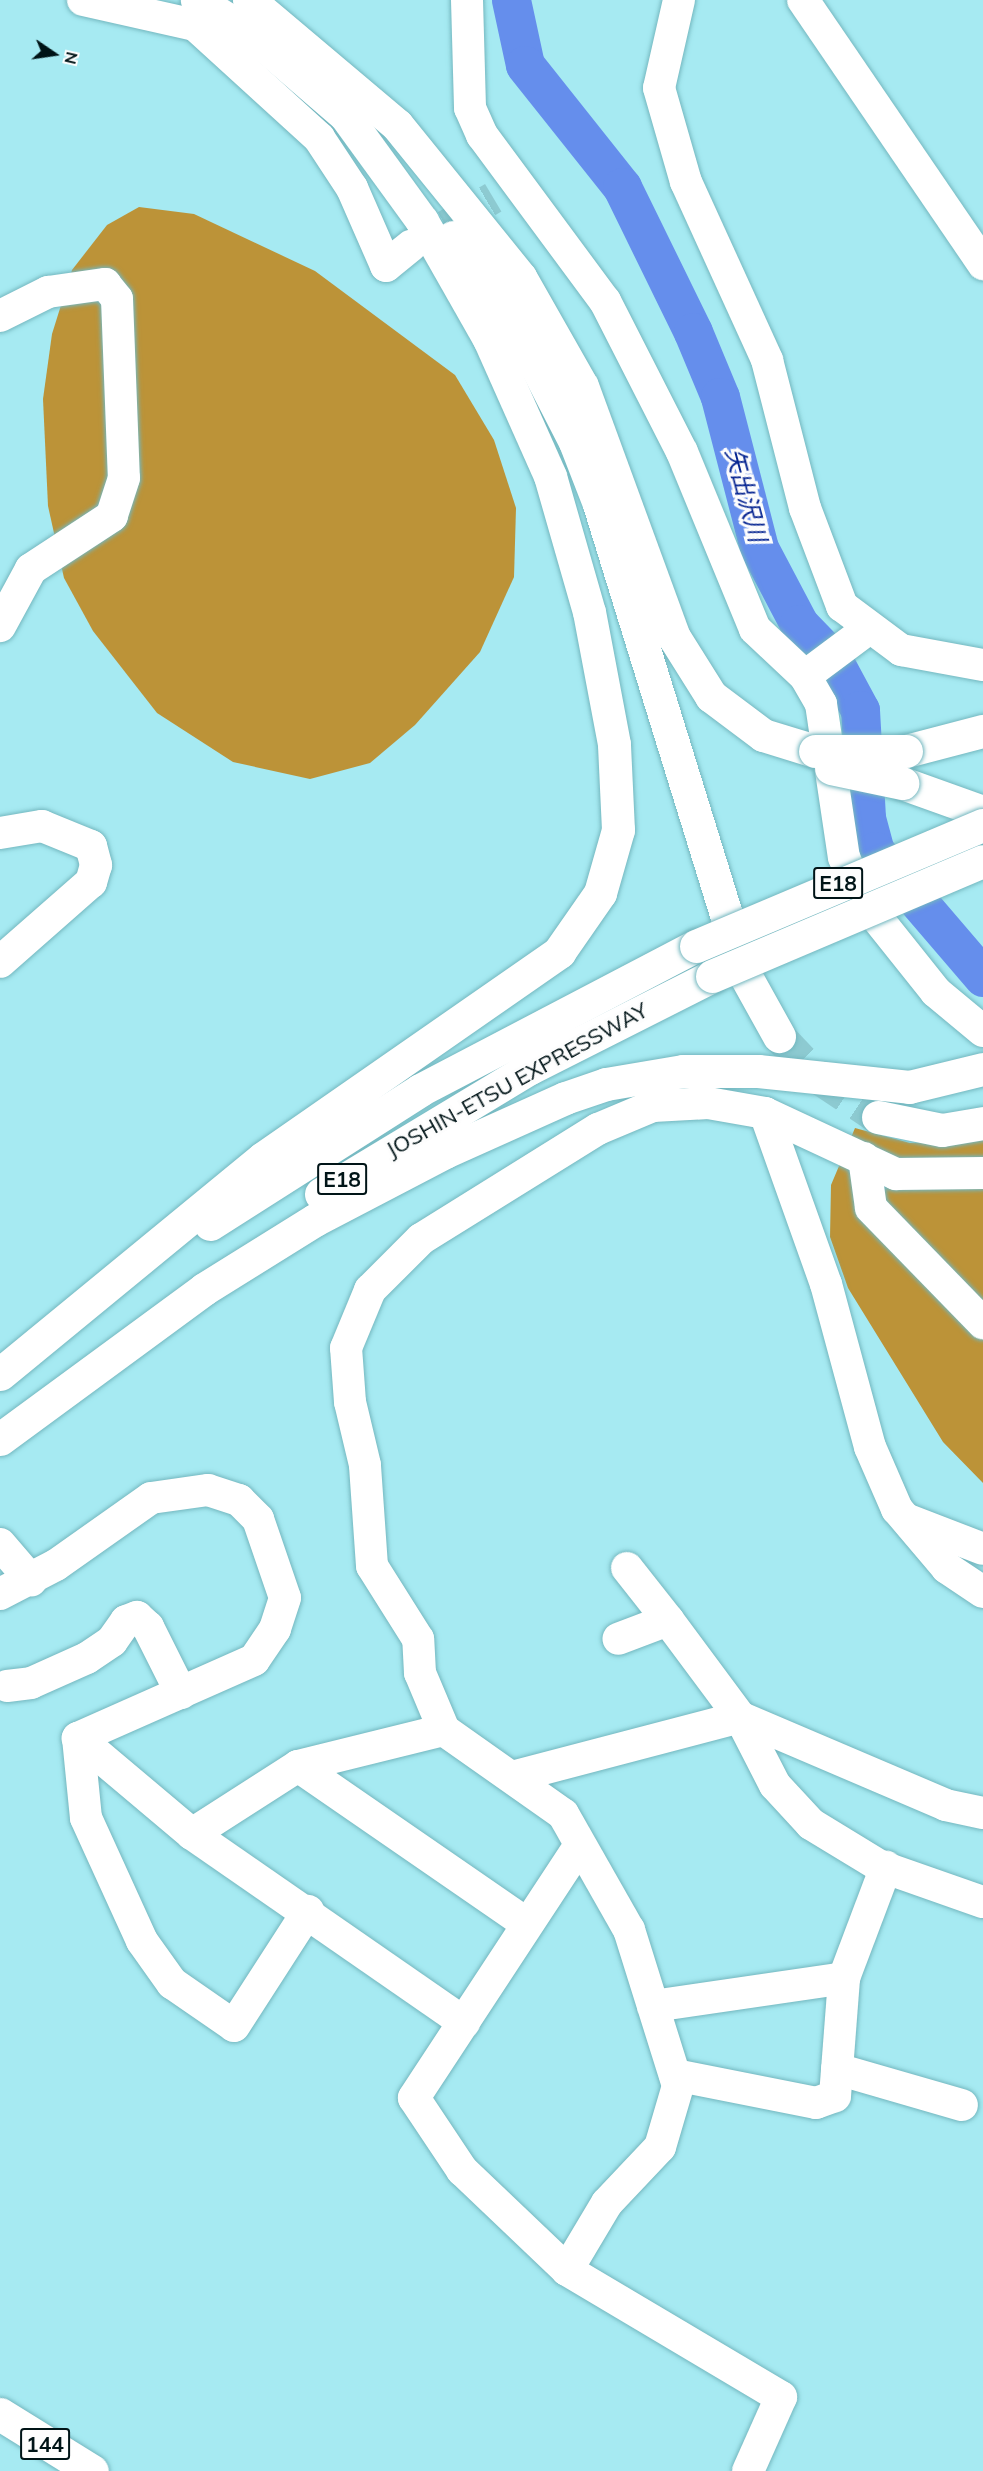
<!DOCTYPE html>
<meta charset="utf-8">
<style>
body{margin:0}
#map{position:relative;width:983px;height:2471px;overflow:hidden;background:#a6eaf2;font-family:Mulish,"Noto Sans JP",sans-serif}
div>[style]{position:absolute}
.forest>*{inset:0;background:#bc9338}
.river>*{height:39px;margin:-19.5px;padding:0 19.5px;transform-origin:19.5px;border-radius:19.5px;background:#658eec}
.minor-tunnel>*{height:32px;margin-top:-16px;transform-origin:0;background:repeating-linear-gradient(90deg,#8dcad1 0 32px,transparent 0 48px)}
.highway-tunnel>*{height:33px;margin-top:-16.5px;transform-origin:0;background:repeating-linear-gradient(90deg,#8dcad1 0 33px,transparent 0 49px)}
.roads{filter:drop-shadow(0 0 2px #74b7bf) drop-shadow(0 0 2px #74b7bf)}
.minor>*{height:32px;margin:-16px;padding:0 16px;transform-origin:16px;border-radius:16px;background:#fff}
.highway>*{height:33px;margin:-16.5px;padding:0 16.5px;transform-origin:16.5px;border-radius:16.5px;background:#fff}
.bridges{filter:drop-shadow(0 0 2px #74b7bf) drop-shadow(0 0 2px #74b7bf)}
.highway-bridge>*{height:33px;margin:-16.5px;padding:0 16.5px;transform-origin:16.5px;border-radius:16.5px;background:#fff}
span{translate:-50% -50%;white-space:nowrap;text-align:center;line-height:1.15;-webkit-text-stroke:6px #fdfdfd;paint-order:stroke}
.shield-label span{padding:2px 4px;background:#fdfdfd;border:2px solid;border-radius:4px;-webkit-text-stroke-width:0}
.shield-label{font-size:21px;color:#001417;font-weight:700}
.street-label{font-size:22px;color:#001417}
.water-label{font-size:24px;color:#072692;font-style:italic}
.north{position:absolute;left:24px;top:24px;width:60px;height:60px;-webkit-text-stroke:4px #fdfdfd;paint-order:stroke;rotate:103deg;font-size:16px;font-weight:700;line-height:24px;text-align:center;color:#001417}
.north::after{content:'';display:block;margin:auto;width:21px;height:27px;background:#001417;clip-path:polygon(50% 0,100% 100%,50% 72%,0 100%)}
</style>
<div id="map">
<div class="forest">
<div style="clip-path:polygon(139px 207px,194px 214px,315px 271px,455px 375px,494px 440px,516px 508px,514px 577px,480px 652px,415px 725px,370px 763px,310px 779px,233px 762px,157px 713px,93px 631px,64px 578px,48px 506px,43px 399px,52px 334px,72px 270px,107px 225px)"></div>
<div style="clip-path:polygon(855px 1128px,910px 1143px,983px 1139px,983px 1483px,943px 1442px,848px 1288px,830px 1237px,831px 1185px)"></div>
</div>
<div class="river">
<div style="left:511px;top:0;width:66px;rotate:77.8deg"></div>
<div style="left:525px;top:65px;width:156px;rotate:51.5deg"></div>
<div style="left:622px;top:187px;width:161px;rotate:63.9deg"></div>
<div style="left:693px;top:332px;width:70px;rotate:67.4deg"></div>
<div style="left:720px;top:397px;width:156px;rotate:75.5deg"></div>
<div style="left:759px;top:548px;width:86px;rotate:62.2deg"></div>
<div style="left:799px;top:624px;width:47px;rotate:45.9deg"></div>
<div style="left:832px;top:658px;width:59px;rotate:61.7deg"></div>
<div style="left:860px;top:710px;width:108px;rotate:86.8deg"></div>
<div style="left:866px;top:818px;width:34px;rotate:75deg"></div>
<div style="left:875px;top:851px;width:166px;rotate:49.4deg"></div>
</div>
<div class="minor-tunnel">
<div style="left:446px;top:226px;width:55px;rotate:-30.8deg"></div>
</div>
<div class="highway-tunnel">
<div style="left:779px;top:1036px;width:57px;rotate:46.4deg"></div>
<div style="left:818px;top:1077px;width:72px;rotate:33.7deg"></div>
</div>
<div class="roads">
<div class="minor">
<div style="left:83px;top:0;width:115px;rotate:12.6deg"></div>
<div style="left:195px;top:25px;width:168px;rotate:42.3deg"></div>
<div style="left:319px;top:138px;width:60px;rotate:56.6deg"></div>
<div style="left:352px;top:188px;width:85px;rotate:66.4deg"></div>
<div style="left:386px;top:266px;width:32px;rotate:-39deg"></div>
<div style="left:467px;top:0;width:108px;rotate:88.4deg"></div>
<div style="left:470px;top:108px;width:30px;rotate:66deg"></div>
<div style="left:482px;top:135px;width:207px;rotate:53.5deg"></div>
<div style="left:605px;top:301px;width:169px;rotate:63deg"></div>
<div style="left:682px;top:452px;width:191px;rotate:67.6deg"></div>
<div style="left:755px;top:629px;width:69px;rotate:43.2deg"></div>
<div style="left:805px;top:676px;width:32px;rotate:60deg"></div>
<div style="left:821px;top:704px;width:155px;rotate:81.5deg"></div>
<div style="left:844px;top:857px;width:44px;rotate:67.5deg"></div>
<div style="left:861px;top:898px;width:120px;rotate:51.4deg"></div>
<div style="left:936px;top:992px;width:61px;rotate:39.7deg"></div>
<div style="left:679px;top:0;width:90px;rotate:102.8deg"></div>
<div style="left:659px;top:88px;width:98px;rotate:74deg"></div>
<div style="left:686px;top:182px;width:196px;rotate:65.5deg"></div>
<div style="left:767px;top:360px;width:153px;rotate:75.6deg"></div>
<div style="left:805px;top:508px;width:105px;rotate:69.3deg"></div>
<div style="left:842px;top:606px;width:74px;rotate:36.7deg"></div>
<div style="left:901px;top:650px;width:83px;rotate:10.4deg"></div>
<div style="left:803px;top:0;width:320px;rotate:55.7deg"></div>
<div style="left:0;top:316px;width:54px;rotate:-26.6deg"></div>
<div style="left:48px;top:292px;width:58px;rotate:-8deg"></div>
<div style="left:105px;top:284px;width:19px;rotate:51deg"></div>
<div style="left:117px;top:299px;width:179px;rotate:87.8deg"></div>
<div style="left:124px;top:478px;width:40px;rotate:108deg"></div>
<div style="left:112px;top:516px;width:97px;rotate:146.8deg"></div>
<div style="left:31px;top:569px;width:65px;rotate:118.5deg"></div>
<div style="left:805px;top:676px;width:79px;rotate:-36.7deg"></div>
<div style="left:0;top:833px;width:43px;rotate:-9.5deg"></div>
<div style="left:42px;top:826px;width:53px;rotate:22.2deg"></div>
<div style="left:91px;top:846px;width:20px;rotate:75deg"></div>
<div style="left:96px;top:865px;width:18px;rotate:106deg"></div>
<div style="left:91px;top:882px;width:121px;rotate:138.7deg"></div>
<div style="left:765px;top:1113px;width:182px;rotate:70.4deg"></div>
<div style="left:826px;top:1284px;width:169px;rotate:74.9deg"></div>
<div style="left:870px;top:1447px;width:68px;rotate:66.5deg"></div>
<div style="left:897px;top:1509px;width:77px;rotate:49.7deg"></div>
<div style="left:947px;top:1568px;width:43px;rotate:33.7deg"></div>
<div style="left:864px;top:1158px;width:50px;rotate:82deg"></div>
<div style="left:871px;top:1208px;width:161px;rotate:45.8deg"></div>
<div style="left:908px;top:1520px;width:80px;rotate:21.1deg"></div>
<div style="left:0;top:1544px;width:48px;rotate:49.3deg"></div>
<div style="left:627px;top:1568px;width:66px;rotate:51.7deg"></div>
<div style="left:0;top:1594px;width:63px;rotate:-27.4deg"></div>
<div style="left:56px;top:1565px;width:116px;rotate:-35.2deg"></div>
<div style="left:151px;top:1498px;width:58px;rotate:-8deg"></div>
<div style="left:208px;top:1490px;width:33px;rotate:18deg"></div>
<div style="left:239px;top:1500px;width:27px;rotate:45deg"></div>
<div style="left:258px;top:1519px;width:83px;rotate:71.1deg"></div>
<div style="left:285px;top:1598px;width:33px;rotate:108deg"></div>
<div style="left:275px;top:1629px;width:37px;rotate:124deg"></div>
<div style="left:254px;top:1660px;width:193px;rotate:156.1deg"></div>
<div style="left:7px;top:1686px;width:24px;rotate:-7deg"></div>
<div style="left:31px;top:1683px;width:61px;rotate:-24.1deg"></div>
<div style="left:87px;top:1658px;width:30px;rotate:-34deg"></div>
<div style="left:112px;top:1641px;width:24px;rotate:-55deg"></div>
<div style="left:126px;top:1621px;width:12px;rotate:-20deg"></div>
<div style="left:137px;top:1617px;width:15px;rotate:42deg"></div>
<div style="left:148px;top:1627px;width:74px;rotate:63.4deg"></div>
<div style="left:78px;top:1738px;width:149px;rotate:40.1deg"></div>
<div style="left:192px;top:1834px;width:331px;rotate:34.7deg"></div>
<div style="left:78px;top:1738px;width:80px;rotate:84.3deg"></div>
<div style="left:86px;top:1818px;width:135px;rotate:65.5deg"></div>
<div style="left:142px;top:1941px;width:52px;rotate:54.5deg"></div>
<div style="left:172px;top:1983px;width:75px;rotate:34.7deg"></div>
<div style="left:234px;top:2026px;width:137px;rotate:-57.2deg"></div>
<div style="left:298px;top:1766px;width:277px;rotate:34.6deg"></div>
<div style="left:512px;top:1777px;width:236px;rotate:-14.7deg"></div>
<div style="left:740px;top:1717px;width:121px;rotate:-126.6deg"></div>
<div style="left:668px;top:1620px;width:53px;rotate:159.2deg"></div>
<div style="left:983px;top:1813px;width:38px;rotate:-168deg"></div>
<div style="left:946px;top:1805px;width:224px;rotate:-156.9deg"></div>
<div style="left:740px;top:1717px;width:76px;rotate:62.8deg"></div>
<div style="left:775px;top:1785px;width:53px;rotate:47.3deg"></div>
<div style="left:811px;top:1824px;width:81px;rotate:31.3deg"></div>
<div style="left:880px;top:1866px;width:109px;rotate:19.3deg"></div>
<div style="left:192px;top:1834px;width:126px;rotate:-32.7deg"></div>
<div style="left:298px;top:1766px;width:150px;rotate:-13.9deg"></div>
<div style="left:578px;top:1848px;width:299px;rotate:123.3deg"></div>
<div style="left:414px;top:2098px;width:87px;rotate:56.3deg"></div>
<div style="left:462px;top:2170px;width:145px;rotate:43.6deg"></div>
<div style="left:567px;top:2270px;width:249px;rotate:30.7deg"></div>
<div style="left:781px;top:2397px;width:81px;rotate:114deg"></div>
<div style="left:653px;top:2006px;width:193px;rotate:-8.3deg"></div>
<div style="left:844px;top:1978px;width:119px;rotate:-69.3deg"></div>
<div style="left:837px;top:2069px;width:130px;rotate:16.1deg"></div>
<div style="left:675px;top:2075px;width:144px;rotate:11.2deg"></div>
<div style="left:816px;top:2103px;width:20px;rotate:-20deg"></div>
<div style="left:835px;top:2096px;width:118px;rotate:-85.6deg"></div>
<div style="left:567px;top:2270px;width:78px;rotate:-59.2deg"></div>
<div style="left:607px;top:2203px;width:77px;rotate:-46.6deg"></div>
<div style="left:660px;top:2147px;width:64px;rotate:-73.6deg"></div>
<div style="left:678px;top:2086px;width:164px;rotate:-107.4deg"></div>
<div style="left:629px;top:1930px;width:133px;rotate:-119.6deg"></div>
<div style="left:563px;top:1814px;width:146px;rotate:-144.8deg"></div>
<div style="left:444px;top:1730px;width:62px;rotate:-112.8deg"></div>
<div style="left:420px;top:1673px;width:34px;rotate:-93deg"></div>
<div style="left:418px;top:1639px;width:86px;rotate:-122.2deg"></div>
<div style="left:372px;top:1566px;width:101px;rotate:-94deg"></div>
<div style="left:365px;top:1465px;width:65px;rotate:-103.4deg"></div>
<div style="left:350px;top:1402px;width:54px;rotate:-94.2deg"></div>
<div style="left:346px;top:1348px;width:63px;rotate:-67.5deg"></div>
<div style="left:370px;top:1290px;width:72px;rotate:-45deg"></div>
<div style="left:421px;top:1239px;width:208px;rotate:-31.9deg"></div>
<div style="left:598px;top:1129px;width:60px;rotate:-22.7deg"></div>
<div style="left:653px;top:1106px;width:55px;rotate:-3.1deg"></div>
<div style="left:708px;top:1103px;width:58px;rotate:10deg"></div>
<div style="left:765px;top:1113px;width:145px;rotate:25deg"></div>
<div style="left:896px;top:1174px;width:87px;rotate:-0.7deg"></div>
</div>
<div class="highway">
<div style="left:249px;top:0;width:194px;rotate:40.2deg"></div>
<div style="left:397px;top:125px;width:196px;rotate:51deg"></div>
<div style="left:520px;top:277px;width:125px;rotate:60.4deg"></div>
<div style="left:582px;top:386px;width:267px;rotate:69.9deg"></div>
<div style="left:674px;top:637px;width:70px;rotate:57.9deg"></div>
<div style="left:711px;top:696px;width:65px;rotate:36.9deg"></div>
<div style="left:763px;top:735px;width:54px;rotate:17.1deg"></div>
<div style="left:453px;top:237px;width:114px;rotate:55.3deg"></div>
<div style="left:518px;top:331px;width:125px;rotate:62.8deg"></div>
<div style="left:575px;top:442px;width:66px;rotate:68.8deg"></div>
<div style="left:599px;top:504px;width:493px;rotate:72.8deg"></div>
<div style="left:745px;top:975px;width:70px;rotate:60.9deg"></div>
<div style="left:906px;top:751px;width:80px;rotate:-14.6deg"></div>
<div style="left:902px;top:783px;width:86px;rotate:19.7deg"></div>
<div style="left:878px;top:1117px;width:65px;rotate:11.5deg"></div>
<div style="left:942px;top:1130px;width:42px;rotate:-9.7deg"></div>
<div style="left:321px;top:1194px;width:244px;rotate:-31.1deg"></div>
<div style="left:530px;top:1068px;width:204px;rotate:-26.8deg"></div>
<div style="left:210px;top:1224px;width:249px;rotate:-32.5deg"></div>
<div style="left:420px;top:1090px;width:311px;rotate:-27.6deg"></div>
<div style="left:0;top:1374px;width:340px;rotate:-39.4deg"></div>
<div style="left:263px;top:1158px;width:361px;rotate:-34.8deg"></div>
<div style="left:559px;top:952px;width:72px;rotate:-55.2deg"></div>
<div style="left:600px;top:893px;width:66px;rotate:-74.1deg"></div>
<div style="left:618px;top:830px;width:86px;rotate:-92.7deg"></div>
<div style="left:614px;top:744px;width:134px;rotate:-100.7deg"></div>
<div style="left:589px;top:612px;width:141px;rotate:-106deg"></div>
<div style="left:550px;top:476px;width:150px;rotate:-114deg"></div>
<div style="left:489px;top:339px;width:136px;rotate:-119.6deg"></div>
<div style="left:422px;top:221px;width:131px;rotate:-126deg"></div>
<div style="left:345px;top:115px;width:124px;rotate:-139.2deg"></div>
<div style="left:251px;top:34px;width:64px;rotate:-147.8deg"></div>
<div style="left:0;top:1439px;width:253px;rotate:-36.3deg"></div>
<div style="left:204px;top:1289px;width:131px;rotate:-31.9deg"></div>
<div style="left:315px;top:1220px;width:147px;rotate:-27.6deg"></div>
<div style="left:445px;top:1152px;width:132px;rotate:-24.2deg"></div>
<div style="left:565px;top:1098px;width:43px;rotate:-18.9deg"></div>
<div style="left:606px;top:1084px;width:78px;rotate:-9.6deg"></div>
<div style="left:683px;top:1071px;width:75px"></div>
<div style="left:758px;top:1071px;width:152px;rotate:6deg"></div>
<div style="left:909px;top:1087px;width:76px;rotate:-13.7deg"></div>
<div style="left:0;top:2414px;width:108px;rotate:31.8deg"></div>
</div>
</div>
<div class="bridges">
<div class="highway-bridge">
<div style="left:815px;top:751px;width:91px"></div>
<div style="left:831px;top:768px;width:73px;rotate:11.9deg"></div>
<div style="left:696px;top:946px;width:311px;rotate:-22.9deg"></div>
<div style="left:712px;top:976px;width:294px;rotate:-23deg"></div>
</div>
</div>
<div class="shield-label">
<span style="left:838px;top:883px">E18</span>
<span style="left:342px;top:1179px">E18</span>
<span style="left:45px;top:2444px">144</span>
</div>
<div class="street-label">
<span style="left:517px;top:1080px;rotate:-29deg">JOSHIN-ETSU EXPRESSWAY</span>
</div>
<div class="water-label">
<span style="left:746px;top:495px;rotate:75deg">矢出沢川</span>
</div>
<div class="north">N</div>
</div>
